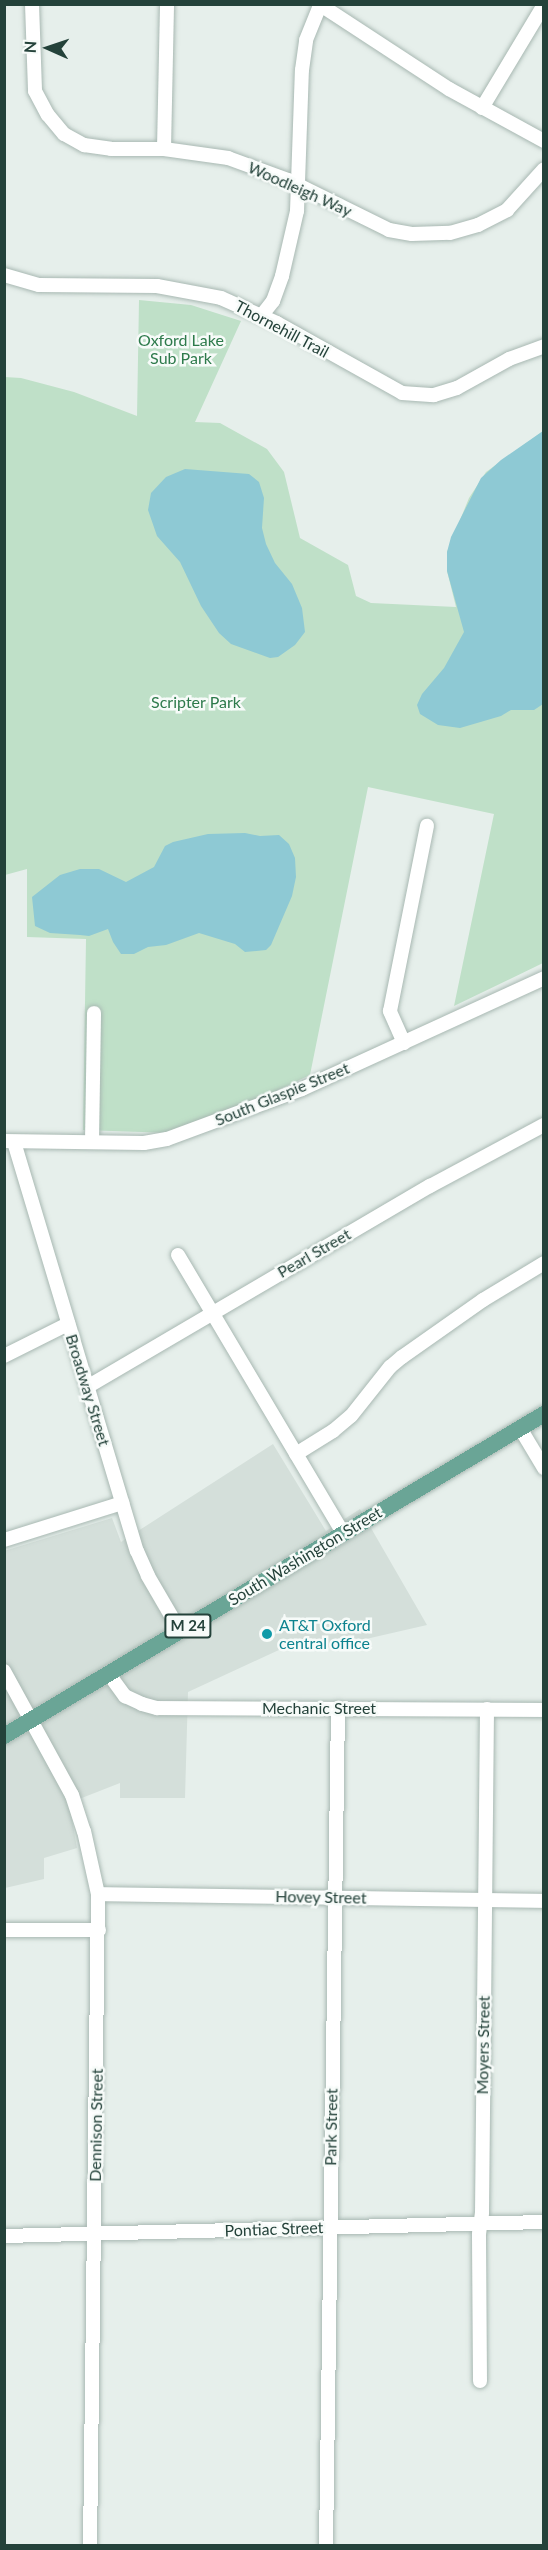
<!DOCTYPE html>
<style>
body{margin:0}
#map{position:relative;width:548px;height:2550px;overflow:hidden;background:#e6efeb;font-family:Lato,sans-serif}
div>[style]{position:absolute}
.built>*{inset:0;background:#d4dfda}
.green>*{inset:0;background:#bfe0c8}
.water>*{inset:0;background:#8ec9d4}
.roads{filter:drop-shadow(0 0 2px #a8b8b2) drop-shadow(0 0 2px #a8b8b2)}
.minor>*{height:14px;margin:-7px;padding:0 7px;transform-origin:7px;border-radius:7px;background:#fff}
.major>*{height:16px;margin:-8px;padding:0 8px;transform-origin:8px;border-radius:8px;background:#6aa596}
.dots>*{width:16px;height:16px;translate:-50% -50%;box-sizing:border-box;border:3px solid #f7fbf9;border-radius:50%}
span{translate:-50% -50%;white-space:nowrap;text-align:center;line-height:1.15;-webkit-text-stroke:5px #f7fbf9;paint-order:stroke}
.shield-label span{padding:2px 4px;background:#f7fbf9;border:2px solid;border-radius:4px;-webkit-text-stroke-width:0}
.shield-label{font-size:15px;color:#24423a;font-weight:700}
.street-label{font-size:16px;color:#24423a}
.park-label{font-size:16px;color:#2d7a4b}
.culture-label{font-size:16px;color:#0d838f}
.left{translate:0 -50%;text-align:left}
.frame{position:absolute;inset:0;border:6px solid #24423a;pointer-events:none}
.north{position:absolute;left:18px;top:18px;width:60px;height:60px;-webkit-text-stroke:4px #f7fbf9;paint-order:stroke;rotate:273deg;font-size:16px;font-weight:700;line-height:24px;text-align:center;color:#24423a}
.north::after{content:'';display:block;margin:auto;width:21px;height:27px;background:#24423a;clip-path:polygon(50% 0,100% 100%,50% 72%,0 100%)}
</style>
<div id="map">
<div class="built">
<div style="clip-path:polygon(273px 1444px,326px 1531px,360px 1509px,427px 1625px,318px 1650px,307px 1637px,188px 1692px,185px 1798px,120px 1798px,120px 1783px,69px 1803px,77px 1848px,44px 1858px,44px 1879px,5px 1888px,4px 1551px,112px 1518px,121px 1542px)"></div>
</div>
<div class="green">
<div style="clip-path:polygon(139px 300px,191px 305px,241px 321px,195px 422px,220px 423px,267px 449px,284px 472px,300px 538px,348px 565px,356px 596px,371px 603px,456px 607px,447px 571px,447px 552px,469px 498px,486px 472px,543px 431px,543px 963px,454px 1006px,494px 814px,368px 787px,310px 1075px,201px 1126px,201px 1134px,83px 1130px,86px 939px,27px 937px,27px 869px,5px 875px,5px 377px,21px 378px,74px 392px,137px 416px)"></div>
</div>
<div class="water">
<div style="clip-path:polygon(543px 431px,543px 704px,534px 710px,511px 710px,501px 716px,460px 728px,438px 725px,420px 714px,417px 705px,422px 694px,444px 668px,464px 632px,447px 571px,447px 552px,451px 537px,481px 478px,501px 460px)"></div>
<div style="clip-path:polygon(185px 469px,249px 474px,259px 482px,264px 498px,262px 528px,266px 544px,275px 563px,292px 584px,302px 608px,305px 632px,295px 645px,278px 657px,270px 658px,231px 644px,219px 633px,201px 606px,180px 562px,157px 536px,148px 510px,151px 493px,166px 477px)"></div>
<div style="clip-path:polygon(245px 833px,260px 836px,279px 835px,289px 844px,295px 858px,296px 877px,292px 896px,271px 945px,266px 950px,245px 952px,235px 944px,199px 933px,166px 945px,148px 947px,134px 954px,121px 954px,113px 942px,108px 929px,89px 936px,80px 935px,50px 933px,35px 926px,32px 897px,60px 875px,80px 869px,99px 869px,126px 882px,154px 867px,165px 846px,173px 842px,208px 834px)"></div>
</div>
<div class="roads">
<div class="minor">
<div style="left:32px;top:4px;width:87px;rotate:88deg"></div>
<div style="left:35px;top:91px;width:27px;rotate:62deg"></div>
<div style="left:48px;top:115px;width:25px;rotate:50deg"></div>
<div style="left:64px;top:134px;width:23px;rotate:29deg"></div>
<div style="left:84px;top:145px;width:27px;rotate:8deg"></div>
<div style="left:111px;top:149px;width:53px"></div>
<div style="left:164px;top:149px;width:65px;rotate:8deg"></div>
<div style="left:228px;top:158px;width:64px;rotate:20.1deg"></div>
<div style="left:288px;top:180px;width:113px;rotate:26.3deg"></div>
<div style="left:389px;top:230px;width:23px;rotate:10deg"></div>
<div style="left:412px;top:234px;width:38px;rotate:-2deg"></div>
<div style="left:450px;top:233px;width:29px;rotate:-16deg"></div>
<div style="left:478px;top:225px;width:33px;rotate:-27deg"></div>
<div style="left:507px;top:210px;width:55px;rotate:-47.9deg"></div>
<div style="left:319px;top:4px;width:155px;rotate:33.2deg"></div>
<div style="left:449px;top:89px;width:108px;rotate:28.7deg"></div>
<div style="left:482px;top:108px;width:120px;rotate:-59deg"></div>
<div style="left:164px;top:149px;width:145px;rotate:-88.8deg"></div>
<div style="left:4px;top:275px;width:36px;rotate:16deg"></div>
<div style="left:39px;top:285px;width:118px;rotate:0.5deg"></div>
<div style="left:157px;top:286px;width:65px;rotate:10.6deg"></div>
<div style="left:221px;top:298px;width:61px;rotate:24.1deg"></div>
<div style="left:277px;top:323px;width:143px;rotate:29.2deg"></div>
<div style="left:402px;top:393px;width:32px;rotate:4deg"></div>
<div style="left:434px;top:395px;width:24px;rotate:-17deg"></div>
<div style="left:457px;top:388px;width:60px;rotate:-29.1deg"></div>
<div style="left:509px;top:359px;width:37px;rotate:-20deg"></div>
<div style="left:262px;top:315px;width:18px;rotate:-52deg"></div>
<div style="left:273px;top:301px;width:27px;rotate:-70deg"></div>
<div style="left:282px;top:276px;width:67px;rotate:-77deg"></div>
<div style="left:297px;top:211px;width:141px;rotate:-88deg"></div>
<div style="left:302px;top:70px;width:30px;rotate:-82deg"></div>
<div style="left:306px;top:40px;width:38px;rotate:-68deg"></div>
<div style="left:404px;top:1043px;width:35px;rotate:-114deg"></div>
<div style="left:390px;top:1011px;width:189px;rotate:-78.7deg"></div>
<div style="left:4px;top:1141px;width:140px;rotate:0.8deg"></div>
<div style="left:144px;top:1143px;width:23px;rotate:-10deg"></div>
<div style="left:167px;top:1139px;width:144px;rotate:-20.3deg"></div>
<div style="left:302px;top:1089px;width:266px;rotate:-24.6deg"></div>
<div style="left:14px;top:1142px;width:427px;rotate:73.3deg"></div>
<div style="left:137px;top:1551px;width:27px;rotate:66deg"></div>
<div style="left:148px;top:1576px;width:64px;rotate:59.8deg"></div>
<div style="left:92px;top:1142px;width:129px;rotate:-89.1deg"></div>
<div style="left:178px;top:1255px;width:323px;rotate:59.3deg"></div>
<div style="left:4px;top:1356px;width:72px;rotate:-26.6deg"></div>
<div style="left:87px;top:1387px;width:398px;rotate:-30.4deg"></div>
<div style="left:430px;top:1186px;width:129px;rotate:-28.2deg"></div>
<div style="left:520px;top:1428px;width:47px;rotate:59deg"></div>
<div style="left:296px;top:1454px;width:44px;rotate:-31.9deg"></div>
<div style="left:333px;top:1431px;width:23px;rotate:-40deg"></div>
<div style="left:351px;top:1416px;width:63px;rotate:-51.5deg"></div>
<div style="left:390px;top:1367px;width:16px;rotate:-40deg"></div>
<div style="left:402px;top:1357px;width:99px;rotate:-35.1deg"></div>
<div style="left:483px;top:1300px;width:71px;rotate:-31.2deg"></div>
<div style="left:4px;top:1540px;width:124px;rotate:-17.4deg"></div>
<div style="left:4px;top:1671px;width:141px;rotate:61.3deg"></div>
<div style="left:72px;top:1795px;width:38px;rotate:72deg"></div>
<div style="left:84px;top:1831px;width:65px;rotate:77.5deg"></div>
<div style="left:98px;top:1894px;width:652px;rotate:90.7deg"></div>
<div style="left:108px;top:1673px;width:29px;rotate:54deg"></div>
<div style="left:125px;top:1696px;width:19px;rotate:25deg"></div>
<div style="left:142px;top:1704px;width:16px;rotate:15deg"></div>
<div style="left:157px;top:1708px;width:387px;rotate:0.3deg"></div>
<div style="left:98px;top:1894px;width:446px;rotate:0.9deg"></div>
<div style="left:4px;top:1930px;width:95px"></div>
<div style="left:4px;top:2236px;width:540px;rotate:-1.49deg"></div>
<div style="left:480px;top:2381px;width:147px;rotate:-90.4deg"></div>
<div style="left:479px;top:2234px;width:21px;rotate:-82deg"></div>
<div style="left:482px;top:2213px;width:504px;rotate:-89.43deg"></div>
<div style="left:326px;top:2546px;width:838px;rotate:-89.18deg"></div>
</div>
<div class="major">
<div style="left:4px;top:1736px;width:629px;rotate:-30.81deg"></div>
</div>
</div>
<div class="dots">
<div style="left:267px;top:1634px;background:#0f9aa8"></div>
</div>
<div class="shield-label">
<span style="left:188px;top:1626px">M 24</span>
</div>
<div class="street-label">
<span style="left:300px;top:189px;rotate:24deg">Woodleigh Way</span>
<span style="left:282px;top:329px;rotate:28deg">Thornehill Trail</span>
<span style="left:282px;top:1094px;rotate:-22deg">South Glaspie Street</span>
<span style="left:314px;top:1253px;rotate:-30deg">Pearl Street</span>
<span style="left:88px;top:1390px;rotate:73deg">Broadway Street</span>
<span style="left:305px;top:1556px;rotate:-31deg">South Washington Street</span>
<span style="left:319px;top:1708px">Mechanic Street</span>
<span style="left:321px;top:1897px;rotate:1deg">Hovey Street</span>
<span style="left:483px;top:2045px;rotate:-89deg">Moyers Street</span>
<span style="left:96px;top:2125px;rotate:-89deg">Dennison Street</span>
<span style="left:331px;top:2127px;rotate:-89deg">Park Street</span>
<span style="left:274px;top:2229px;rotate:-2deg">Pontiac Street</span>
</div>
<div class="park-label">
<span style="left:181px;top:349px">Oxford Lake<br>Sub Park</span>
<span style="left:196px;top:702px">Scripter Park</span>
</div>
<div class="culture-label">
<span class="left" style="left:279px;top:1634px">AT&amp;T Oxford<br>central office</span>
</div>
<div class="frame"></div>
<div class="north">N</div>
</div>
